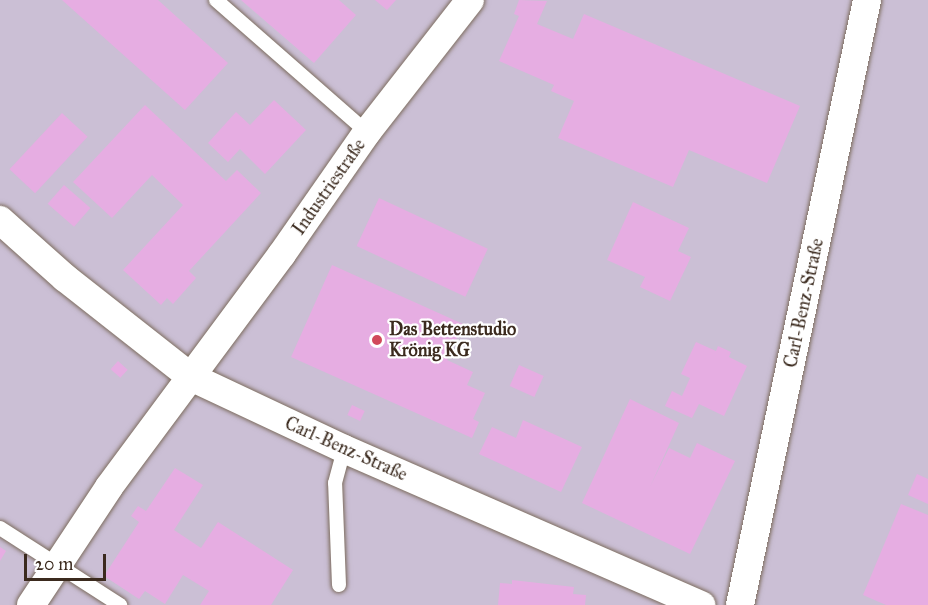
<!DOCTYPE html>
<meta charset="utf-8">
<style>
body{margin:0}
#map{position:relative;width:928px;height:605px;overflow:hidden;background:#f8ead9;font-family:"IM FELL Great Primer",serif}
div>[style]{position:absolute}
.industrial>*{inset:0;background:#cbbfd5;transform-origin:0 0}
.building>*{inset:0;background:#e6ade2;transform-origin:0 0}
.roads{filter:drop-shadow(0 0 2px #7d6d5f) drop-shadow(0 0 2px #7d6d5f)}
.service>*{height:14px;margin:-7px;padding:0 7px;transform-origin:7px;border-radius:7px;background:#fff}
.minor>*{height:28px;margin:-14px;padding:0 14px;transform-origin:14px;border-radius:14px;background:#fff}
.dots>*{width:16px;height:16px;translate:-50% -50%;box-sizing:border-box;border:3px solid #fff;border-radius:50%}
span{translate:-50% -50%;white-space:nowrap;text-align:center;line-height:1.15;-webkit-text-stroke:4.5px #fff;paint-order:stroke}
.street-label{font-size:18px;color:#3b2a1e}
.poi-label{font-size:18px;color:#3b2a1e;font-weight:700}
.left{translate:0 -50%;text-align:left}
.scale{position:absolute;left:24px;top:554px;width:82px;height:27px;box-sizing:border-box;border:3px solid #3b2a1e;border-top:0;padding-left:8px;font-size:18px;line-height:21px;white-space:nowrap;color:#3b2a1e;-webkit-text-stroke:4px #fff;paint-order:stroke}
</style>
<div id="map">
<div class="industrial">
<div style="left:0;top:0;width:928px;height:605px"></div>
</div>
<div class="building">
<div style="clip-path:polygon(62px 0,158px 0,228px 63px,185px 110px)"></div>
<div style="clip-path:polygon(241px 0,339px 0,356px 15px,314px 63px)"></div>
<div style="clip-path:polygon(375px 0,396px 0,387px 10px)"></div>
<div style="clip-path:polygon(519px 0,547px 1px,537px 24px,573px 39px,584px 14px,800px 106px,767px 183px,689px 150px,673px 187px,558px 138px,574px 101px,551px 91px,554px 85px,499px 61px,519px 16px,514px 14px)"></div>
<div style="clip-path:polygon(274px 100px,306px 130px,265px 174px,240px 149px,228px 162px,208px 143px,236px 112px,250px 125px)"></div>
<div style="clip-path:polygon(145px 105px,226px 181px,237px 170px,261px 193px,189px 271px,196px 278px,173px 304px,167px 298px,161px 305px,123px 270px,183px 205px,152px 175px,112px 218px,73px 182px)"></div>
<div style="left:62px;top:113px;width:35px;height:77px;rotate:43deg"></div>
<div style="left:64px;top:185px;width:35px;height:25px;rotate:41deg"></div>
<div style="left:379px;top:198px;width:120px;height:53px;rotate:25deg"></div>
<div style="clip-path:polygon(633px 202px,689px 228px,678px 251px,691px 257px,670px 301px,640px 287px,645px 277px,607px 260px)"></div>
<div style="clip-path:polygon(332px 265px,463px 324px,447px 360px,473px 372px,467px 385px,485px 393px,473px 419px,479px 422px,472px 438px,291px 357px)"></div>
<div style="clip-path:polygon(696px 342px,716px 351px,718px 346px,731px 352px,729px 357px,747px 366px,724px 416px,699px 404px,692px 418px,665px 406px,672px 391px,682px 396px,690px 378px,681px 374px)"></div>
<div style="left:118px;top:361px;width:13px;height:11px;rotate:42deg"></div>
<div style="left:519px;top:365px;width:27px;height:23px;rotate:24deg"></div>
<div style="clip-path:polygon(630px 399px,679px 423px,650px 487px,669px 448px,690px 458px,697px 443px,735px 461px,690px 554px,582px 503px)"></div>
<div style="left:352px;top:405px;width:14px;height:11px;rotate:25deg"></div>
<div style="clip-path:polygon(523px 420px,582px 447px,561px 492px,479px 454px,492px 427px,516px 438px)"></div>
<div style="clip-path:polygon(175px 468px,203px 485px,174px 530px,201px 548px,218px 522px,293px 570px,271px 605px,200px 605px,209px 591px,183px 575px,165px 604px,145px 591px,139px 599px,104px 576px,139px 522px,131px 516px,138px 506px,146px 511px)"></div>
<div style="clip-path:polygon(917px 474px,928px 479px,928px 504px,908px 495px)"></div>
<div style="clip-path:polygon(901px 504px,928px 515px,928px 605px,886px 605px,863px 595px)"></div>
<div style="clip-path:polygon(0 547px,6px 551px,0 561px)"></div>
<div style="clip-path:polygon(512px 580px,574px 587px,573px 594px,586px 595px,585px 605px,498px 605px,500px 583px,512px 584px)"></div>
</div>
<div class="roads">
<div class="service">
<div style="left:216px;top:0;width:201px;rotate:41.2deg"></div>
<div style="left:0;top:528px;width:143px;rotate:32.7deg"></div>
<div style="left:339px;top:585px;width:102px;rotate:-92.2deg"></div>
<div style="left:335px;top:483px;width:35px;rotate:-75deg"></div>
</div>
<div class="minor">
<div style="left:0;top:220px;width:87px;rotate:41.7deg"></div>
<div style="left:65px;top:278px;width:160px;rotate:38.2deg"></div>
<div style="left:191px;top:377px;width:169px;rotate:25.2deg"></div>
<div style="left:344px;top:449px;width:390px;rotate:23.6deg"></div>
<div style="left:31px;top:605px;width:141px;rotate:-56.5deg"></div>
<div style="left:109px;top:487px;width:290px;rotate:-53.4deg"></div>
<div style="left:282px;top:254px;width:149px;rotate:-55.1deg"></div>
<div style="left:367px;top:132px;width:167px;rotate:-52deg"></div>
<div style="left:740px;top:605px;width:618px;rotate:-78.14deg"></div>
</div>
</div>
<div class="dots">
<div style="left:377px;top:340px;background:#d1495b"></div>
</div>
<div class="street-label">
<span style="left:329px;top:187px;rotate:-55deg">Industriestraße</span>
<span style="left:804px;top:303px;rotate:-78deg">Carl-Benz-Straße</span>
<span style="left:346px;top:449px;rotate:24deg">Carl-Benz-Straße</span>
</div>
<div class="poi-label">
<span class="left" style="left:389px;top:340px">Das Bettenstudio<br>Krönig KG</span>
</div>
<div class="scale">20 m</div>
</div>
